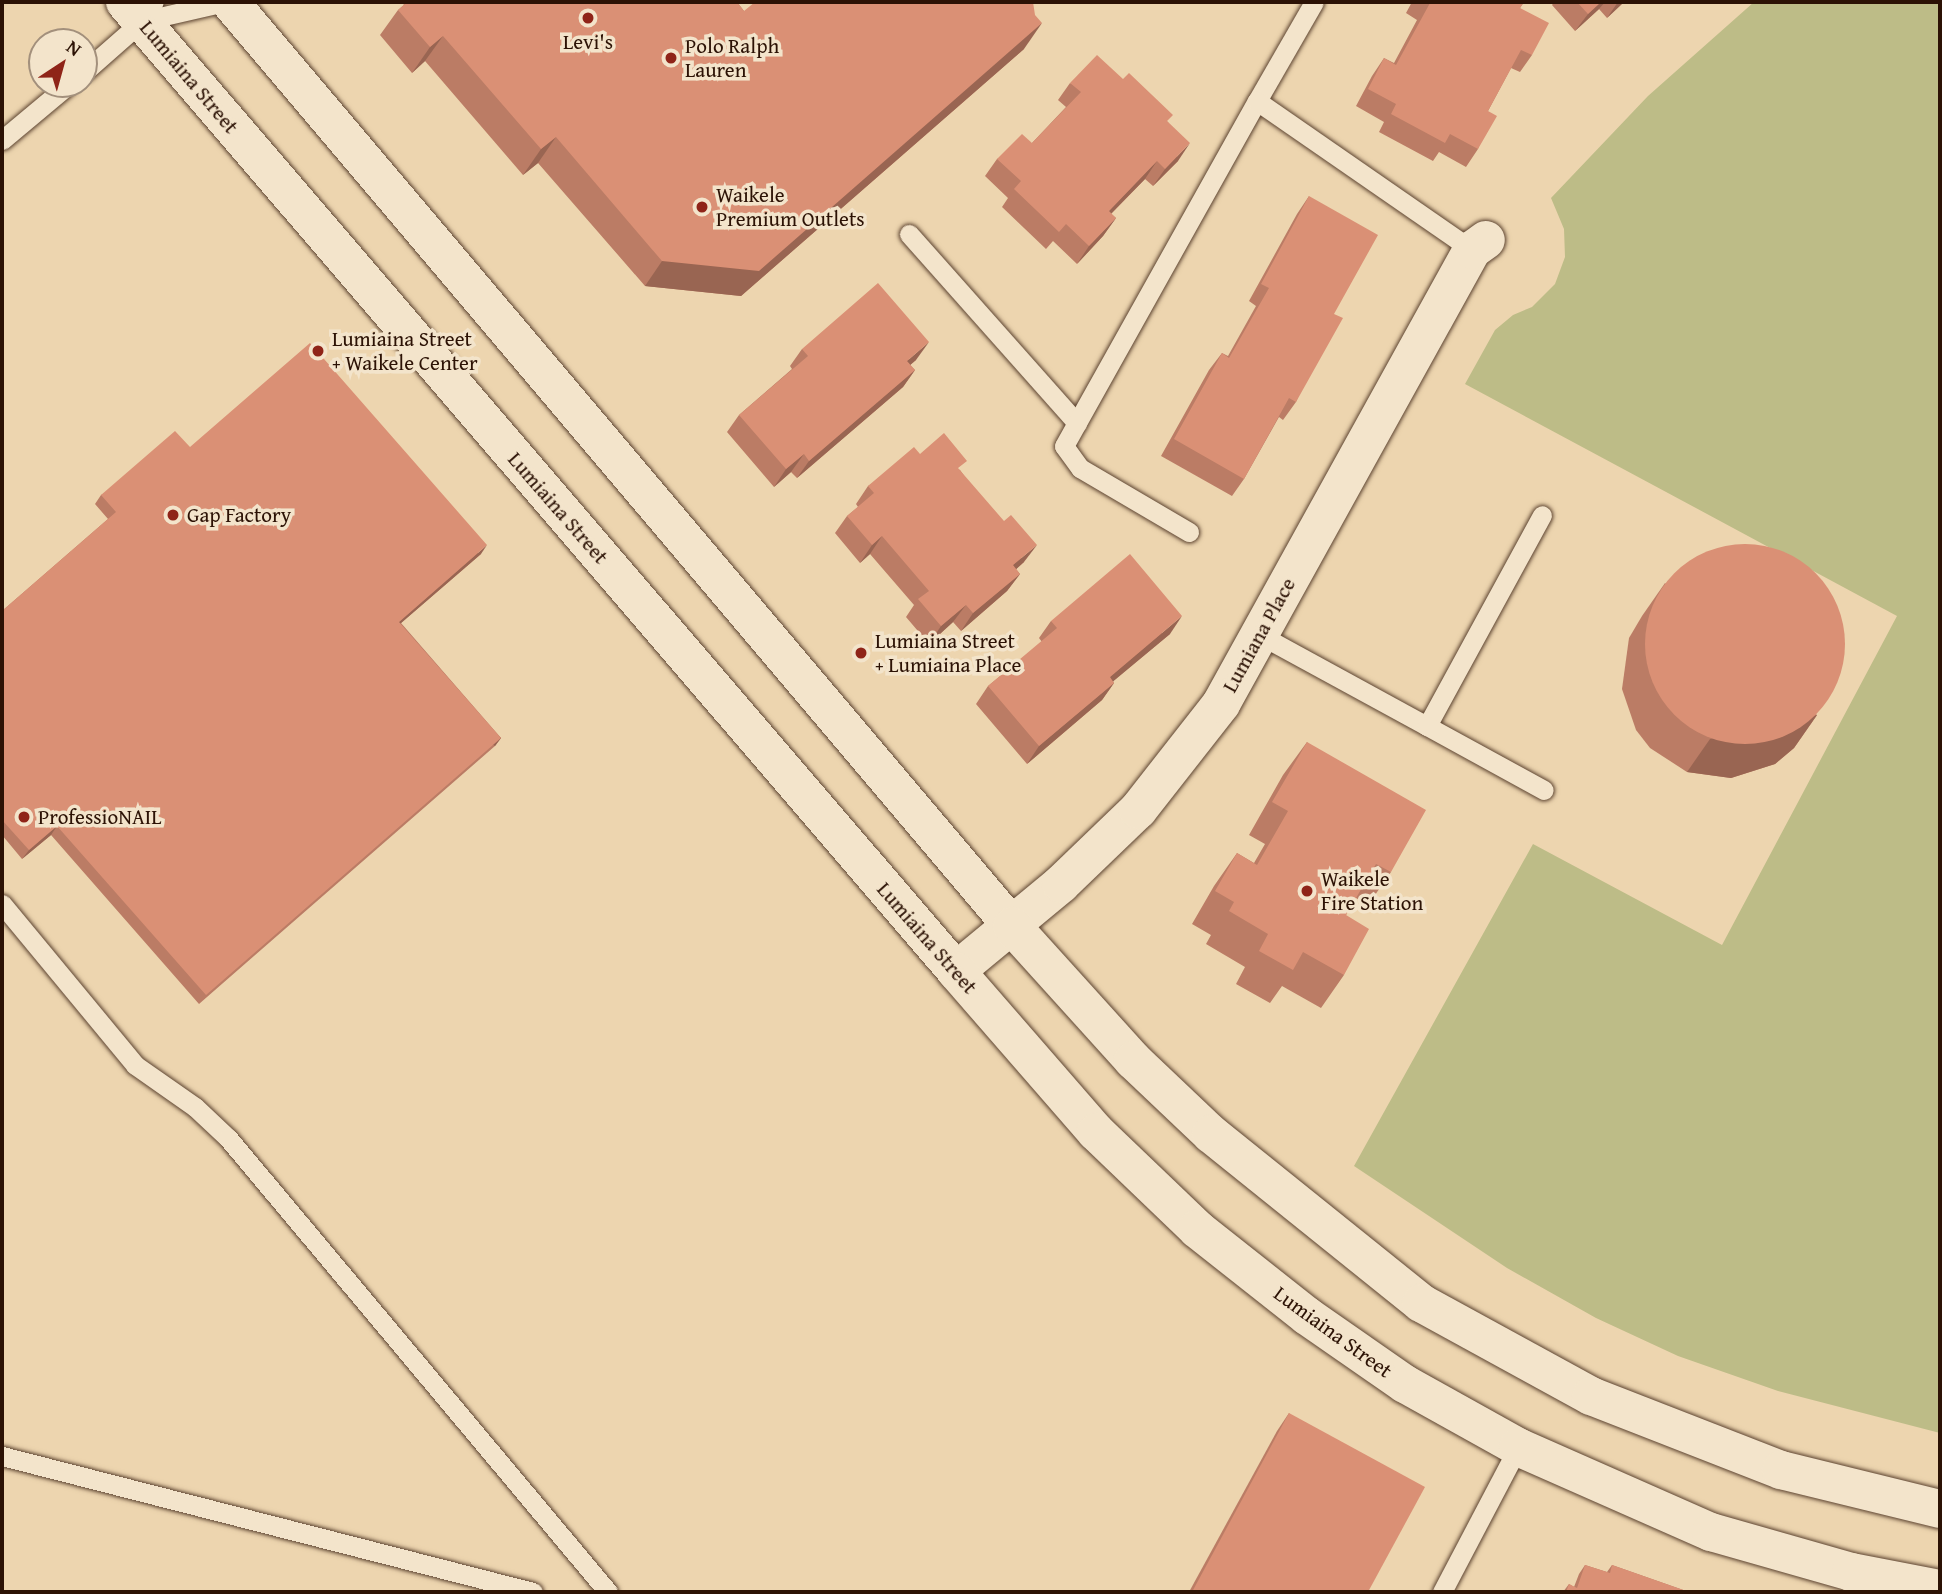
<!DOCTYPE html>
<style>
body{margin:0}
#map{position:relative;width:1942px;height:1594px;overflow:hidden;background:#edd5af;font-family:"Gentium Book Plus",serif}
div>[style]{position:absolute}
.green>*{inset:0;background:#bdbc87}
.roads{filter:drop-shadow(0 0 2px #5c4330) drop-shadow(0 0 2px #5c4330)}
.lane>*{height:19px;margin:-9.5px;padding:0 9.5px;transform-origin:9.5px;border-radius:9.5px;background:#f3e4cb}
.street>*{height:38px;margin:-19px;padding:0 19px;transform-origin:19px;border-radius:19px;background:#f3e4cb}
.secondary>*{height:38px;margin:-19px;padding:0 19px;transform-origin:19px;border-radius:19px;background:#f3e4cb}
.wall>*{inset:0;background:#bb7c65}
.shaded-wall>*{inset:0;background:#996552;transform-origin:0 0}
.building>*{inset:0;background:#da9075}
.round{border-radius:50%}
.dots>*{width:19px;height:19px;translate:-50% -50%;box-sizing:border-box;border:4px solid #f3e4cb;border-radius:50%}
span{translate:-50% -50%;white-space:nowrap;text-align:center;line-height:1.15;-webkit-text-stroke:7px #f3e4cb;paint-order:stroke}
.poi-label{font-size:21px;color:#2c1205}
.left{translate:0 -50%;text-align:left}
.street-label{font-size:21px;color:#2c1205}
.frame{position:absolute;inset:0;border:4px solid #2c1205;pointer-events:none}
.north{position:absolute;left:28px;top:28px;width:70px;height:70px;box-sizing:border-box;background:#f3e4cb;border:2px solid #a3907c;border-radius:50%;rotate:36deg;font-size:19px;font-weight:700;line-height:28px;text-align:center;color:#2c1205}
.north::after{content:'';display:block;margin:auto;width:24px;height:32px;background:#8f2418;clip-path:polygon(50% 0,100% 100%,50% 72%,0 100%)}
</style>
<div id="map">
<div class="green">
<div style="clip-path:polygon(1754px 2px,1940px 2px,1940px 1433px,1778px 1391px,1678px 1356px,1596px 1318px,1507px 1268px,1354px 1166px,1533px 844px,1722px 945px,1897px 616px,1465px 384px,1495px 330px,1513px 315px,1532px 307px,1555px 284px,1565px 257px,1564px 229px,1551px 198px,1648px 96px)"></div>
</div>
<div class="roads">
<div class="lane">
<div style="left:142px;top:21px;width:85px;rotate:-12.9deg"></div>
<div style="left:84px;top:72px;width:77px;rotate:-41.3deg"></div>
<div style="left:142px;top:21px;width:22px;rotate:-58deg"></div>
<div style="left:1257px;top:101px;width:114px;rotate:-60.1deg"></div>
<div style="left:2px;top:140px;width:87px;rotate:-39.9deg"></div>
<div style="left:909px;top:234px;width:253px;rotate:48.4deg"></div>
<div style="left:1189px;top:532px;width:126px;rotate:-149.6deg"></div>
<div style="left:1080px;top:468px;width:27px;rotate:-126deg"></div>
<div style="left:1064px;top:446px;width:395px;rotate:-60.8deg"></div>
<div style="left:1257px;top:101px;width:262px;rotate:34.7deg"></div>
<div style="left:1260px;top:635px;width:190px;rotate:28.6deg"></div>
<div style="left:1427px;top:726px;width:240px;rotate:-61.4deg"></div>
<div style="left:1427px;top:726px;width:133px;rotate:28.7deg"></div>
<div style="left:2px;top:904px;width:209px;rotate:50.4deg"></div>
<div style="left:135px;top:1065px;width:73px;rotate:35deg"></div>
<div style="left:195px;top:1107px;width:45px;rotate:43.2deg"></div>
<div style="left:228px;top:1138px;width:592px;rotate:50.07deg"></div>
<div style="left:2px;top:1456px;width:548px;rotate:14.37deg"></div>
<div style="left:1442px;top:1592px;width:164px;rotate:-62.3deg"></div>
</div>
<div class="street">
<div style="left:956px;top:971px;width:136px;rotate:-39.6deg"></div>
<div style="left:1061px;top:884px;width:107px;rotate:-43.9deg"></div>
<div style="left:1138px;top:810px;width:135px;rotate:-51.9deg"></div>
<div style="left:1221px;top:704px;width:519px;rotate:-61.06deg"></div>
<div style="left:1472px;top:250px;width:17px;rotate:-36deg"></div>
</div>
<div class="secondary">
<div style="left:125px;top:2px;width:1277px;rotate:49.38deg"></div>
<div style="left:956px;top:971px;width:213px;rotate:49deg"></div>
<div style="left:1096px;top:1132px;width:140px;rotate:43.8deg"></div>
<div style="left:1197px;top:1229px;width:140px;rotate:38.3deg"></div>
<div style="left:1307px;top:1316px;width:119px;rotate:34.8deg"></div>
<div style="left:1405px;top:1384px;width:129px;rotate:29.1deg"></div>
<div style="left:1518px;top:1447px;width:211px;rotate:23.8deg"></div>
<div style="left:1711px;top:1532px;width:146px;rotate:15.9deg"></div>
<div style="left:1851px;top:1572px;width:91px;rotate:10.8deg"></div>
<div style="left:230px;top:2px;width:1210px;rotate:49.76deg"></div>
<div style="left:1012px;top:926px;width:181px;rotate:47.9deg"></div>
<div style="left:1133px;top:1060px;width:108px;rotate:43.5deg"></div>
<div style="left:1211px;top:1134px;width:270px;rotate:38.8deg"></div>
<div style="left:1421px;top:1303px;width:194px;rotate:28.7deg"></div>
<div style="left:1591px;top:1396px;width:204px;rotate:21.3deg"></div>
<div style="left:1781px;top:1470px;width:164px;rotate:13.8deg"></div>
</div>
</div>
<div class="wall">
<div style="clip-path:polygon(402px 2px,737px 2px,744px 11px,1024px 49px,741px 296px,645px 286px,538px 163px,523px 175px,425px 61px,412px 73px,380px 35px,398px 10px,404px 5px)"></div>
<div style="clip-path:polygon(1412px 2px,1524px 2px,1520px 8px,1532px 55px,1520px 72px,1511px 68px,1488px 111px,1478px 149px,1466px 167px,1439px 152px,1433px 161px,1379px 132px,1384px 122px,1356px 106px,1372px 76px,1384px 58px,1394px 63px,1417px 20px,1406px 13px)"></div>
<div style="clip-path:polygon(1554px 2px,1624px 2px,1607px 18px,1599px 9px,1575px 31px,1552px 5px)"></div>
<div style="clip-path:polygon(1070px 83px,1168px 122px,1178px 161px,1153px 186px,1145px 179px,1111px 214px,1116px 218px,1103px 236px,1077px 264px,1053px 241px,1046px 249px,1002px 207px,1008px 198px,985px 176px,997px 159px,1032px 143px,1066px 107px,1058px 100px)"></div>
<div style="clip-path:polygon(1309px 196px,1334px 314px,1296px 402px,1283px 420px,1279px 417px,1244px 479px,1232px 496px,1161px 456px,1209px 370px,1222px 353px,1228px 356px,1256px 306px,1249px 301px,1297px 214px)"></div>
<div style="clip-path:polygon(802px 349px,916px 360px,910px 365px,915px 370px,903px 387px,797px 478px,791px 472px,774px 487px,727px 432px,739px 415px,792px 369px,790px 366px)"></div>
<div style="clip-path:polygon(190px 447px,481px 554px,401px 623px,501px 738px,495px 746px,199px 1004px,51px 835px,22px 859px,2px 835px,2px 611px,108px 519px,95px 504px,101px 495px)"></div>
<div style="clip-path:polygon(920px 454px,960px 470px,1024px 562px,1016px 569px,1020px 574px,1007px 591px,961px 631px,953px 622px,929px 644px,906px 617px,914px 605px,870px 554px,860px 563px,835px 533px,847px 516px,858px 507px,856px 504px,868px 486px)"></div>
<div style="clip-path:polygon(1665px 583px,1817px 715px,1794px 748px,1775px 764px,1731px 778px,1687px 772px,1650px 748px,1636px 730px,1622px 689px,1629px 638px,1642px 616px)"></div>
<div style="clip-path:polygon(1051px 621px,1170px 634px,1113px 681px,1114px 683px,1102px 700px,1027px 764px,976px 704px,988px 686px,1042px 642px,1039px 638px)"></div>
<div style="clip-path:polygon(1307px 742px,1391px 872px,1368px 905px,1356px 898px,1346px 915px,1344px 975px,1321px 1008px,1282px 986px,1270px 1003px,1236px 984px,1245px 967px,1206px 944px,1211px 935px,1192px 924px,1214px 886px,1237px 853px,1254px 863px,1265px 844px,1249px 835px,1283px 775px)"></div>
<div style="clip-path:polygon(1289px 1413px,1368px 1592px,1189px 1592px,1277px 1431px)"></div>
<div style="clip-path:polygon(1585px 1565px,1607px 1572px,1612px 1565px,1689px 1592px,1563px 1592px,1569px 1584px,1574px 1587px,1579px 1574px)"></div>
</div>
<div class="shaded-wall">
<div style="clip-path:polygon(1601px 2px,1605px 2px,1599px 9px,1575px 31px,1588px 14px)"></div>
<div style="clip-path:polygon(1618px 2px,1624px 2px,1607px 18px)"></div>
<div style="clip-path:polygon(1042px 23px,1024px 49px,741px 296px,645px 286px,662px 261px)"></div>
<div style="clip-path:polygon(443px 36px,425px 61px,412px 73px,430px 47px)"></div>
<div style="clip-path:polygon(556px 137px,538px 163px,523px 175px,541px 149px)"></div>
<div style="clip-path:polygon(1190px 143px,1178px 161px,1153px 186px,1165px 169px)"></div>
<div style="clip-path:polygon(1157px 161px,1145px 179px,1096px 229px,1109px 211px)"></div>
<div style="clip-path:polygon(1116px 218px,1103px 236px,1077px 264px,1089px 246px)"></div>
<div style="clip-path:polygon(929px 342px,916px 360px,895px 378px,907px 361px)"></div>
<div style="clip-path:polygon(915px 370px,903px 387px,797px 478px,809px 461px)"></div>
<div style="clip-path:polygon(804px 454px,791px 472px,774px 487px,786px 469px)"></div>
<div style="clip-path:polygon(882px 536px,870px 554px,860px 563px,872px 545px)"></div>
<div style="clip-path:polygon(487px 545px,481px 554px,393px 630px,399px 622px)"></div>
<div style="clip-path:polygon(1037px 545px,1024px 562px,1001px 583px,1013px 565px)"></div>
<div style="clip-path:polygon(1020px 574px,1007px 591px,961px 631px,973px 613px)"></div>
<div style="clip-path:polygon(966px 605px,953px 622px,929px 644px,941px 626px)"></div>
<div style="clip-path:polygon(1182px 616px,1170px 634px,1098px 694px,1110px 677px)"></div>
<div style="clip-path:polygon(1114px 683px,1102px 700px,1027px 764px,1039px 746px)"></div>
<div style="clip-path:polygon(1817px 715px,1794px 748px,1775px 764px,1731px 778px,1687px 772px,1710px 739px)"></div>
<div style="left:501px;top:738px;width:10px;height:391px;rotate:127deg"></div>
<div style="clip-path:polygon(57px 826px,51px 835px,22px 859px,29px 850px)"></div>
</div>
<div class="building">
<div style="clip-path:polygon(407px 2px,737px 2px,744px 11px,755px 2px,1033px 2px,1035px 15px,1042px 23px,759px 271px,662px 261px,556px 137px,541px 149px,443px 36px,430px 47px,398px 10px)"></div>
<div style="clip-path:polygon(1428px 2px,1524px 2px,1520px 8px,1549px 23px,1532px 55px,1521px 50px,1488px 111px,1497px 116px,1478px 149px,1450px 134px,1445px 143px,1391px 114px,1396px 104px,1368px 89px,1384px 58px,1396px 65px,1430px 3px)"></div>
<div style="clip-path:polygon(1577px 2px,1601px 2px,1588px 14px)"></div>
<div style="clip-path:polygon(1097px 55px,1123px 79px,1129px 73px,1173px 115px,1167px 121px,1190px 143px,1165px 169px,1157px 161px,1109px 211px,1116px 218px,1089px 246px,1066px 224px,1059px 232px,1014px 189px,1021px 181px,997px 159px,1022px 134px,1032px 143px,1081px 92px,1070px 83px)"></div>
<div style="clip-path:polygon(1309px 196px,1378px 235px,1334px 314px,1343px 318px,1296px 402px,1289px 398px,1244px 479px,1174px 439px,1222px 353px,1229px 358px,1269px 288px,1261px 284px)"></div>
<div style="clip-path:polygon(878px 283px,929px 342px,907px 361px,915px 370px,809px 461px,804px 454px,786px 469px,739px 415px,808px 356px,802px 349px)"></div>
<div style="clip-path:polygon(310px 343px,487px 545px,399px 622px,501px 738px,206px 995px,57px 826px,29px 850px,2px 820px,2px 611px,116px 512px,101px 495px,175px 431px,190px 447px)"></div>
<div style="clip-path:polygon(944px 433px,967px 461px,958px 468px,1004px 521px,1011px 515px,1037px 545px,1013px 565px,1020px 574px,973px 613px,966px 605px,941px 626px,918px 599px,929px 591px,882px 536px,872px 545px,847px 516px,874px 493px,868px 486px,914px 447px,920px 454px)"></div>
<div class="round" style="left:1645px;top:544px;width:200px;height:200px"></div>
<div style="clip-path:polygon(1130px 554px,1182px 616px,1110px 677px,1114px 683px,1039px 746px,988px 686px,1057px 628px,1051px 621px)"></div>
<div style="clip-path:polygon(1307px 742px,1426px 810px,1391px 872px,1376px 864px,1346px 915px,1369px 929px,1344px 975px,1303px 952px,1293px 970px,1259px 951px,1268px 934px,1229px 911px,1234px 902px,1215px 891px,1237px 853px,1257px 865px,1288px 811px,1272px 802px)"></div>
<div style="clip-path:polygon(1289px 1413px,1425px 1487px,1368px 1592px,1192px 1592px)"></div>
<div style="clip-path:polygon(1585px 1565px,1610px 1573px,1612px 1565px,1689px 1592px,1566px 1592px,1569px 1584px,1577px 1588px)"></div>
</div>
<div class="dots">
<div style="left:588px;top:18px;background:#8f2418"></div>
<div style="left:671px;top:58px;background:#8f2418"></div>
<div style="left:702px;top:207px;background:#8f2418"></div>
<div style="left:318px;top:351px;background:#8f2418"></div>
<div style="left:173px;top:515px;background:#8f2418"></div>
<div style="left:861px;top:653px;background:#8f2418"></div>
<div style="left:24px;top:817px;background:#8f2418"></div>
<div style="left:1307px;top:891px;background:#8f2418"></div>
</div>
<div class="poi-label">
<span style="left:588px;top:42px">Levi's</span>
<span class="left" style="left:685px;top:58px">Polo Ralph<br>Lauren</span>
<span class="left" style="left:716px;top:207px">Waikele<br>Premium Outlets</span>
<span class="left" style="left:332px;top:351px">Lumiaina Street<br>+ Waikele Center</span>
<span class="left" style="left:187px;top:515px">Gap Factory</span>
<span class="left" style="left:875px;top:653px">Lumiaina Street<br>+ Lumiaina Place</span>
<span class="left" style="left:38px;top:817px">ProfessioNAIL</span>
<span class="left" style="left:1321px;top:891px">Waikele<br>Fire Station</span>
</div>
<div class="street-label">
<span style="left:189px;top:77px;rotate:50deg">Lumiaina Street</span>
<span style="left:558px;top:508px;rotate:49deg">Lumiaina Street</span>
<span style="left:1259px;top:635px;rotate:-61deg">Lumiana Place</span>
<span style="left:927px;top:938px;rotate:49deg">Lumiaina Street</span>
<span style="left:1333px;top:1332px;rotate:36deg">Lumiaina Street</span>
</div>
<div class="frame"></div>
<div class="north">N</div>
</div>
